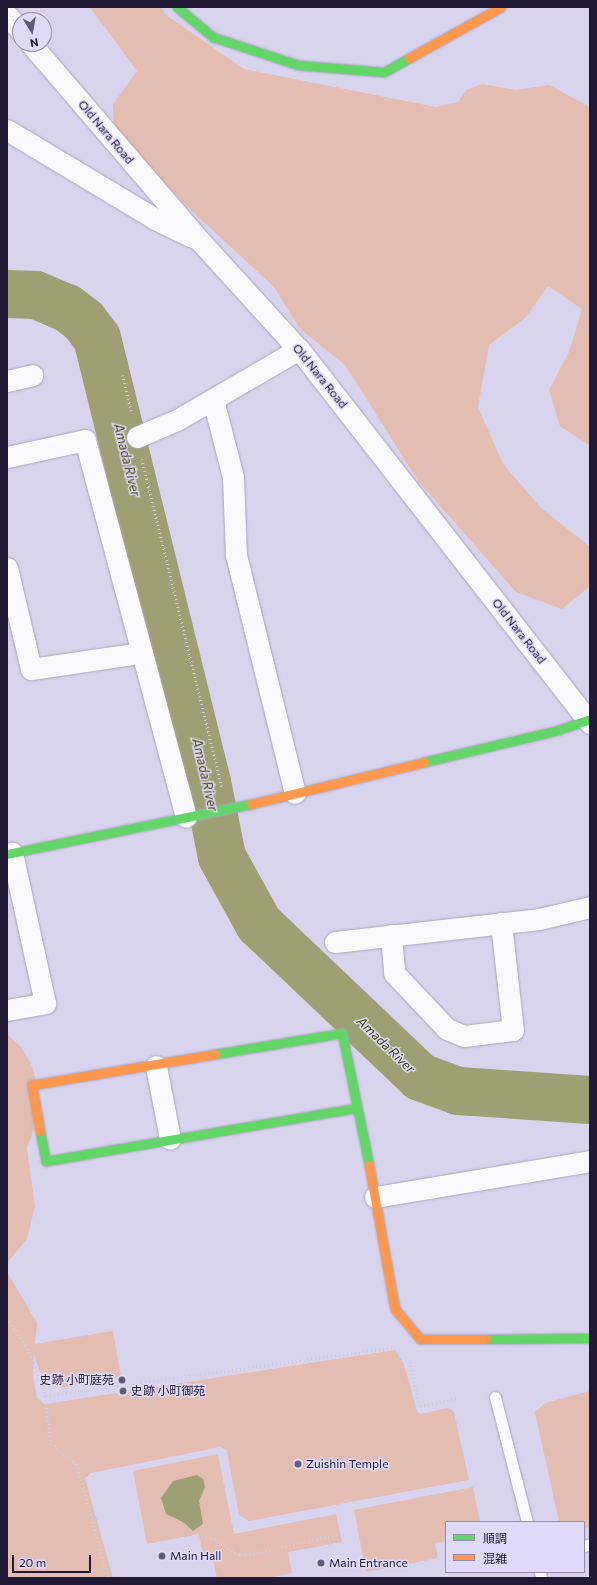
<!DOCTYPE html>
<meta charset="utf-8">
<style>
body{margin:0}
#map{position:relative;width:597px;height:1585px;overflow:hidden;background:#d9d4ee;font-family:Commissioner,"Noto Sans JP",sans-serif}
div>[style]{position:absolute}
.green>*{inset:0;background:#e3bcb2}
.water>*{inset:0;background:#9da073}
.river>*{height:48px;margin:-24px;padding:0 24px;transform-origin:24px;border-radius:24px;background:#9da073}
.path>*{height:2.5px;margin-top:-1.25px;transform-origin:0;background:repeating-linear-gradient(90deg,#cfcdd5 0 1px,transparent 0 4px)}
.roads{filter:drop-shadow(0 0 1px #a9a4bc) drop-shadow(0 0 1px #a9a4bc)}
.lane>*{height:11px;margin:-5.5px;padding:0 5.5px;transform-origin:5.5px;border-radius:5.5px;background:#f9f9fc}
.street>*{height:21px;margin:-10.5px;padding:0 10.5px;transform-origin:10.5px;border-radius:10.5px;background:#f9f9fc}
.fast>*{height:9px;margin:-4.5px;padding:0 4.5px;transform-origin:4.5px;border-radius:4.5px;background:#63d668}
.slow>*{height:9px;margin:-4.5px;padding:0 4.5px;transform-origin:4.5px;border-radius:4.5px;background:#ff974d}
.dots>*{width:11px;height:11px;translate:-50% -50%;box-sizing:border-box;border:2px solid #dfdaf9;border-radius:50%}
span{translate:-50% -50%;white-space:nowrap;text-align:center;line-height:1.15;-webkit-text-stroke:3px #dfdaf9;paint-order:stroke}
.street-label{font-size:12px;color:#201a36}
.poi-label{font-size:12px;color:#201a36}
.right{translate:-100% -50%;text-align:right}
.left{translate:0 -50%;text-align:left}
.water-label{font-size:13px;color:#3e4104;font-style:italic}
.frame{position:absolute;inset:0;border:8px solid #201a36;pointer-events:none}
.legend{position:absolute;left:445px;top:1521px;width:140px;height:52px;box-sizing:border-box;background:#dfdaf9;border:1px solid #938dab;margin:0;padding:5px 7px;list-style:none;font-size:12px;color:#201a36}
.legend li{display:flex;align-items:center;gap:8px;height:20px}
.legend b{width:20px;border:1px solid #938dab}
.north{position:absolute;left:12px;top:12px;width:40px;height:40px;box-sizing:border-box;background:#dfdaf9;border:1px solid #938dab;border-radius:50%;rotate:169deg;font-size:11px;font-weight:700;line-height:16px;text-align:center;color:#201a36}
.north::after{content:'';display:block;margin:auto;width:14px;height:18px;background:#615b76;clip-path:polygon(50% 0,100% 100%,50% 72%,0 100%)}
.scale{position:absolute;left:12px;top:1555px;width:79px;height:18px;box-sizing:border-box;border:2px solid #201a36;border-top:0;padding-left:5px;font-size:12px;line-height:14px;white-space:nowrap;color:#201a36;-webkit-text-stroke:3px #dfdaf9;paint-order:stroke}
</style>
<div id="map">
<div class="green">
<div style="clip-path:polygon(90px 7px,161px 7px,166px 15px,244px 69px,436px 107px,458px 102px,466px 90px,482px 84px,516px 90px,549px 85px,590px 107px,590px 446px,560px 426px,549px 390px,569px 352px,582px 309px,548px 286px,525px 318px,489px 345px,478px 407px,503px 464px,541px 508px,589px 546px,590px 586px,562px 609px,516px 592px,419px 482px,345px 365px,300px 329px,274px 287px,192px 211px,137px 156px,114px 124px,113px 104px,137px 71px)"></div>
<div style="clip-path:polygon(7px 1034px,22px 1048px,33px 1068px,41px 1109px,27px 1148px,35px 1206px,27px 1239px,7px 1263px)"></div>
<div style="clip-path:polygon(7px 1272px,37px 1323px,35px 1344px,113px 1331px,121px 1377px,62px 1388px,40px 1372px,34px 1354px,33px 1376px,37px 1398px,45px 1404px,395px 1350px,404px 1364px,417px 1411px,420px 1414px,448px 1408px,454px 1412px,469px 1480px,249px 1521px,239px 1515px,227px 1451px,220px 1447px,91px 1473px,85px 1478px,113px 1578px,7px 1578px)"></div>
<div style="clip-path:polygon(590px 1391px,590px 1527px,584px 1529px,584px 1522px,559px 1522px,535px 1412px,545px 1403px)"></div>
<div style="clip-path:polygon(218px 1454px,234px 1534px,336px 1514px,342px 1542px,288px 1552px,292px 1573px,269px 1578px,217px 1578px,212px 1554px,203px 1556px,199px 1534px,147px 1544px,133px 1471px)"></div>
<div style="clip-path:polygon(473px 1487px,480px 1522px,446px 1522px,446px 1541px,435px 1543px,438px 1558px,366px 1572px,354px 1510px)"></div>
</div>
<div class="water">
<div style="clip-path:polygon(197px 1475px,203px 1479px,205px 1487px,199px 1501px,203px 1524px,193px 1531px,183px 1522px,166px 1514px,161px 1498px,173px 1481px)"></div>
</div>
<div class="river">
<div style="left:7px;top:294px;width:29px;rotate:2deg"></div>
<div style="left:36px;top:295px;width:34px;rotate:23deg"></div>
<div style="left:67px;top:308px;width:21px;rotate:37deg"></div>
<div style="left:84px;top:321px;width:21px;rotate:53deg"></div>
<div style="left:97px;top:338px;width:457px;rotate:76.1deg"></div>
<div style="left:207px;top:782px;width:76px;rotate:78.7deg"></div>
<div style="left:222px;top:857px;width:77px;rotate:61.1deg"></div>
<div style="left:259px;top:924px;width:222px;rotate:43.5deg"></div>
<div style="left:420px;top:1077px;width:40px;rotate:20.2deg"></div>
<div style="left:458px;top:1091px;width:132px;rotate:3.9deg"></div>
</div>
<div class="path">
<div style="left:123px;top:375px;width:39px;rotate:77deg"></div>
<div style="left:142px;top:459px;width:338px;rotate:76.3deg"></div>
<div style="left:7px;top:1318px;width:33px;rotate:55deg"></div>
<div style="left:26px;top:1345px;width:47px;rotate:67.3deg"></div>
<div style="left:44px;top:1388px;width:55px;rotate:82.7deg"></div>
<div style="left:51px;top:1443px;width:33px;rotate:39deg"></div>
<div style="left:77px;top:1464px;width:118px;rotate:74.8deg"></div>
<div style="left:410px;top:1362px;width:45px;rotate:77.2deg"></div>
<div style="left:420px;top:1406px;width:38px;rotate:-12deg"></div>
<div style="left:46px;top:1396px;width:351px;rotate:-8deg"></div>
<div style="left:206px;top:1537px;width:9px;rotate:13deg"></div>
<div style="left:215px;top:1539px;width:30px;rotate:33deg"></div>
<div style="left:240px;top:1555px;width:6px"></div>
<div style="left:246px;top:1555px;width:97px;rotate:-12.5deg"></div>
</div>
<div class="roads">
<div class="lane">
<div style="left:495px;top:1397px;width:129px;rotate:75.6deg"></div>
<div style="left:584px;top:1546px;width:6px;rotate:-18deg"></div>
<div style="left:540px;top:1572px;width:6px;rotate:81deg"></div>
</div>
<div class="street">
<div style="left:7px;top:15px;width:20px;rotate:49deg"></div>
<div style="left:31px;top:44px;width:260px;rotate:49.4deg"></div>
<div style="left:200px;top:241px;width:151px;rotate:47.7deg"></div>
<div style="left:302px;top:353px;width:469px;rotate:52.1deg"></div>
<div style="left:7px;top:130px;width:173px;rotate:31deg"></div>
<div style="left:155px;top:219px;width:41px;rotate:25.9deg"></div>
<div style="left:7px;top:381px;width:26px;rotate:-13deg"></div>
<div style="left:213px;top:400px;width:80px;rotate:75.4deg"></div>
<div style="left:233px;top:477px;width:78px;rotate:87.8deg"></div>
<div style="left:236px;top:555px;width:245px;rotate:76.1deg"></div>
<div style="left:137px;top:437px;width:43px;rotate:-23deg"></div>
<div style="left:177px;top:420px;width:141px;rotate:-30.2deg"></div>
<div style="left:7px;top:457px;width:80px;rotate:-12.3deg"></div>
<div style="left:85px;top:440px;width:390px;rotate:75deg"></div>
<div style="left:7px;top:568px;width:104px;rotate:76.6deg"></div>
<div style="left:31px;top:669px;width:111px;rotate:-8.3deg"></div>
<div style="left:391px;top:935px;width:38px;rotate:85deg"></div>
<div style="left:394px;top:973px;width:77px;rotate:46.6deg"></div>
<div style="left:447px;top:1029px;width:18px;rotate:22deg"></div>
<div style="left:464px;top:1036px;width:49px;rotate:-7deg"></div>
<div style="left:513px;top:1030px;width:108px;rotate:-96.4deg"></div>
<div style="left:335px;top:942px;width:205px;rotate:-6.4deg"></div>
<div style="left:539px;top:919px;width:52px;rotate:-13.2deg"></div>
<div style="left:7px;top:1010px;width:39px;rotate:-10deg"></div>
<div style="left:45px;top:1003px;width:154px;rotate:-102.4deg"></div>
<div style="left:156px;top:1066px;width:74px;rotate:79.1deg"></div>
<div style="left:375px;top:1197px;width:218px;rotate:-9.5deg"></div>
</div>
<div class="fast">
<div style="left:177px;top:7px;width:47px;rotate:39.8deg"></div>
<div style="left:213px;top:37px;width:89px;rotate:18.2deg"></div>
<div style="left:298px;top:65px;width:86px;rotate:4.7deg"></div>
<div style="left:384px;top:72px;width:29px;rotate:-29deg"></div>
<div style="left:424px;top:762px;width:138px;rotate:-13.4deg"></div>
<div style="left:558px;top:730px;width:31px;rotate:-19deg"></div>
<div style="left:7px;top:854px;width:249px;rotate:-11.6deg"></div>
<div style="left:215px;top:1054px;width:129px;rotate:-9.4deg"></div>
<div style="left:342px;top:1033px;width:135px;rotate:78.4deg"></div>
<div style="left:40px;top:1131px;width:31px;rotate:79deg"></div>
<div style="left:46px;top:1161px;width:315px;rotate:-9.7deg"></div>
<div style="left:486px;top:1339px;width:104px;rotate:-0.6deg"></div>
</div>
<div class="slow">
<div style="left:409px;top:58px;width:105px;rotate:-29deg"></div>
<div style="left:251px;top:804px;width:178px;rotate:-13.6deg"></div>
<div style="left:40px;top:1131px;width:47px;rotate:-99.9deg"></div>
<div style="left:32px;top:1085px;width:186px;rotate:-9.6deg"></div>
<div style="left:369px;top:1165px;width:146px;rotate:79.8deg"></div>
<div style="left:395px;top:1309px;width:39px;rotate:50deg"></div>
<div style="left:420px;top:1339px;width:66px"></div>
</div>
</div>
<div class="dots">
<div style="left:122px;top:1380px;background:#615b76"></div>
<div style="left:123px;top:1391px;background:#615b76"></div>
<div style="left:298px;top:1464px;background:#615b76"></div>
<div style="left:162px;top:1556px;background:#615b76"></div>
<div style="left:321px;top:1563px;background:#615b76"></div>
</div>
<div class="street-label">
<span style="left:106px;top:132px;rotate:50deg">Old Nara Road</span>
<span style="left:320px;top:376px;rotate:51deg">Old Nara Road</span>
<span style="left:519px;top:631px;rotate:52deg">Old Nara Road</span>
</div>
<div class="poi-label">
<span class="right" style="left:114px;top:1380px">史跡 小町庭苑</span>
<span class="left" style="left:131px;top:1391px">史跡 小町御苑</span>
<span class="left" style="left:306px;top:1464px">Zuishin Temple</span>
<span class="left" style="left:170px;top:1556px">Main Hall</span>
<span class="left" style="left:329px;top:1563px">Main Entrance</span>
</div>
<div class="water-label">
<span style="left:127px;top:460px;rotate:76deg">Amada River</span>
<span style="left:205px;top:775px;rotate:77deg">Amada River</span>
<span style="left:386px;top:1045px;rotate:44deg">Amada River</span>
</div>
<div class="frame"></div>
<ul class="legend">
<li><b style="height:5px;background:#63d668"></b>順調</li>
<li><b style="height:5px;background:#ff974d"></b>混雑</li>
</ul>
<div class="north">N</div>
<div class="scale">20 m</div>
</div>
